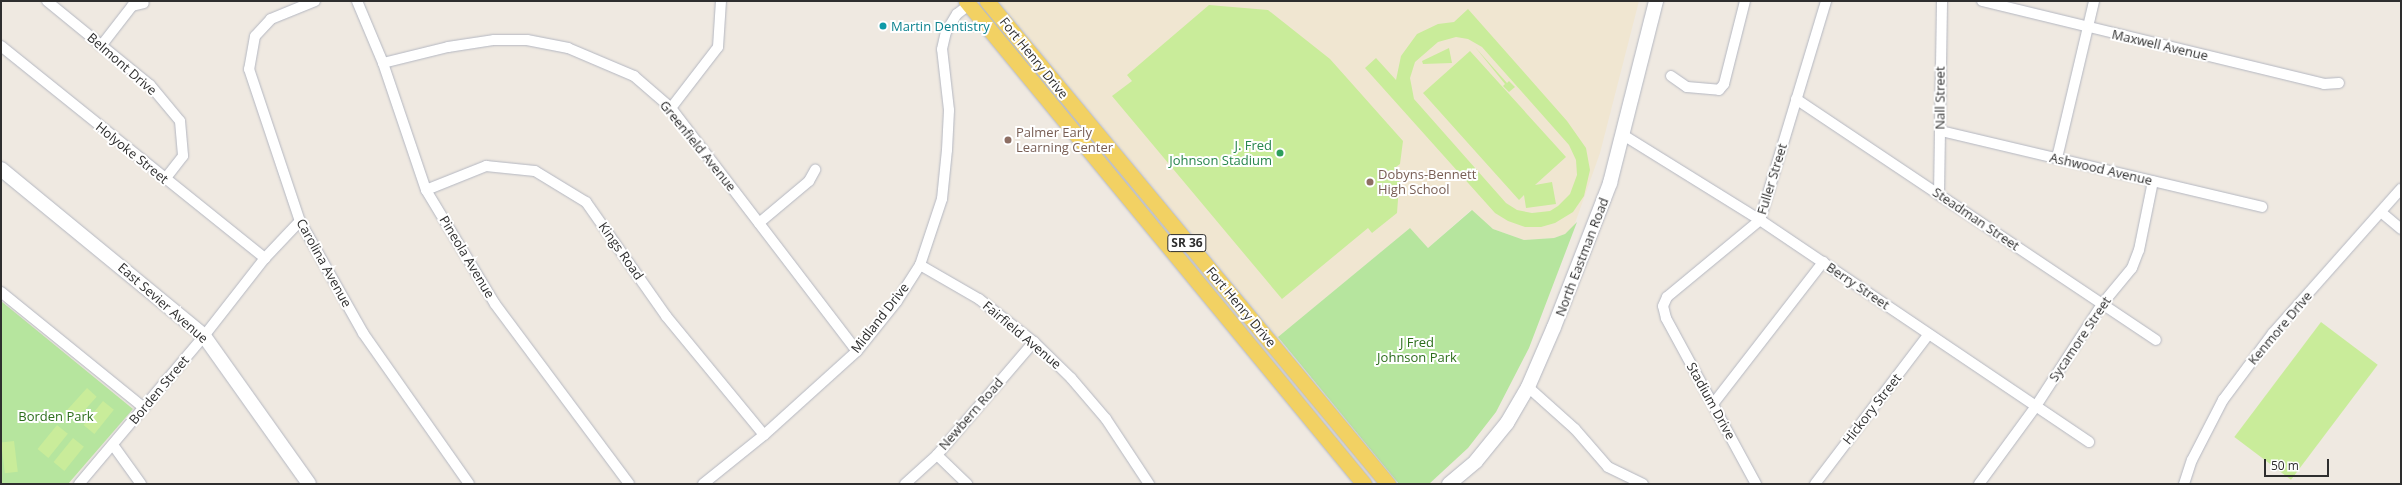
<!DOCTYPE html>
<style>
body{margin:0}
#map{position:relative;width:2402px;height:485px;overflow:hidden;background:#efe9e1;font-family:"Open Sans",sans-serif}
div>[style]{position:absolute}
.education>*{inset:0;background:#f0e6d1}
.green>*{inset:0;background:#b6e59e}
.pitch>*{inset:0;background:#c9ec9a;transform-origin:0 0}
.roads{filter:drop-shadow(0 0 1px #b4b7c1) drop-shadow(0 0 1px #b4b7c1)}
.street>*{height:10px;margin:-5px;padding:0 5px;transform-origin:5px;border-radius:5px;background:#fff}
.secondary>*{height:14px;margin:-7px;padding:0 7px;transform-origin:7px;border-radius:7px;background:#fff}
.primary>*{height:15px;margin:-7.5px;padding:0 7.5px;transform-origin:7.5px;border-radius:7.5px;background:#f2d163}
.dots>*{width:11px;height:11px;translate:-50% -50%;box-sizing:border-box;border:2px solid #fff;border-radius:50%}
span{translate:-50% -50%;white-space:nowrap;text-align:center;line-height:1.15;-webkit-text-stroke:4px #fff;paint-order:stroke}
.shield-label span{padding:1px 3px;background:#fff;border:1px solid;border-radius:3px;-webkit-text-stroke-width:0}
.shield-label{font-size:12px;color:#2e2e2e;font-weight:700}
.culture-label{font-size:13px;color:#0d838f}
.left{translate:0 -50%;text-align:left}
.street-label{font-size:13px;color:#2e2e2e}
.education-label{font-size:13px;color:#785e54}
.leisure-label{font-size:13px;color:#27864d}
.right{translate:-100% -50%;text-align:right}
.park-label{font-size:13px;color:#2c6e1b}
.frame{position:absolute;inset:0;border:2px solid #2e2e2e;pointer-events:none}
.scale{position:absolute;left:2264px;top:459px;width:65px;height:18px;box-sizing:border-box;border:2px solid #2e2e2e;border-top:0;padding-left:5px;font-size:12px;line-height:14px;white-space:nowrap;color:#2e2e2e;-webkit-text-stroke:3px #fff;paint-order:stroke}
</style>
<div id="map">
<div class="education">
<div style="clip-path:polygon(999px 1px,1639px 1px,1600px 153px,1574px 226px,1565px 234px,1554px 238px,1524px 240px,1493px 229px,1471px 210px,1428px 248px,1410px 228px,1278px 337px)"></div>
</div>
<div class="green">
<div style="clip-path:polygon(1472px 210px,1493px 229px,1524px 240px,1554px 238px,1565px 234px,1577px 222px,1529px 348px,1496px 412px,1468px 448px,1429px 484px,1399px 484px,1278px 337px,1410px 228px,1428px 248px)"></div>
<div style="clip-path:polygon(1px 301px,133px 409px,68px 484px,1px 484px)"></div>
</div>
<div class="pitch">
<div style="clip-path:polygon(1209px 5px,1268px 10px,1330px 59px,1403px 141px,1400px 164px,1396px 167px,1400px 173px,1397px 213px,1372px 233px,1368px 228px,1282px 299px,1112px 96px,1132px 81px,1127px 75px)"></div>
<div style="clip-path:polygon(evenodd,1468px 9px,1567px 121px,1586px 148px,1590px 170px,1584px 196px,1573px 212px,1555px 223px,1541px 227px,1525px 227px,1508px 221px,1495px 213px,1365px 68px,1376px 58px,1396px 80px,1401px 56px,1417px 34px,1438px 24px,1454px 22px,1468px 9px,1456px 37px,1468px 39px,1482px 47px,1569px 145px,1576px 160px,1577px 175px,1570px 194px,1558px 206px,1550px 211px,1532px 213px,1517px 210px,1506px 203px,1414px 99px,1410px 78px,1415px 62px,1438px 42px,1456px 37px)"></div>
<div style="clip-path:polygon(1475px 47px,1507px 83px,1509px 81px,1515px 87px,1509px 92px,1503px 86px,1505px 84px)"></div>
<div style="clip-path:polygon(1449px 48px,1452px 63px,1423px 64px,1422px 61px)"></div>
<div style="clip-path:polygon(1470px 51px,1566px 157px,1535px 185px,1552px 182px,1556px 204px,1526px 208px,1524px 195px,1519px 200px,1423px 93px)"></div>
<div style="left:2321px;top:322px;width:71px;height:144px;rotate:37deg"></div>
<div style="left:87px;top:388px;width:13px;height:31px;rotate:42deg"></div>
<div style="left:103px;top:401px;width:14px;height:31px;rotate:39deg"></div>
<div style="left:57px;top:425px;width:14px;height:31px;rotate:39deg"></div>
<div style="left:73px;top:438px;width:14px;height:31px;rotate:39deg"></div>
<div style="left:14px;top:441px;width:31px;height:13px;rotate:83deg"></div>
</div>
<div class="roads">
<div class="street">
<div style="left:47px;top:1px;width:133px;rotate:39.2deg"></div>
<div style="left:150px;top:85px;width:47px;rotate:50.2deg"></div>
<div style="left:180px;top:121px;width:35px;rotate:85deg"></div>
<div style="left:183px;top:156px;width:29px;rotate:128deg"></div>
<div style="left:315px;top:1px;width:48px;rotate:157.8deg"></div>
<div style="left:271px;top:19px;width:23px;rotate:133deg"></div>
<div style="left:255px;top:36px;width:34px;rotate:100deg"></div>
<div style="left:249px;top:69px;width:160px;rotate:71.5deg"></div>
<div style="left:300px;top:221px;width:129px;rotate:60.6deg"></div>
<div style="left:363px;top:333px;width:184px;rotate:54.9deg"></div>
<div style="left:357px;top:1px;width:67px;rotate:67.2deg"></div>
<div style="left:383px;top:63px;width:134px;rotate:71.3deg"></div>
<div style="left:426px;top:190px;width:133px;rotate:58.8deg"></div>
<div style="left:495px;top:304px;width:224px;rotate:53.3deg"></div>
<div style="left:1982px;top:1px;width:352px;rotate:13.6deg"></div>
<div style="left:2324px;top:84px;width:15px;rotate:-4deg"></div>
<div style="left:1px;top:46px;width:339px;rotate:38.8deg"></div>
<div style="left:101px;top:46px;width:51px;rotate:-52.2deg"></div>
<div style="left:132px;top:6px;width:12px;rotate:-14deg"></div>
<div style="left:383px;top:63px;width:67px;rotate:-13.8deg"></div>
<div style="left:448px;top:47px;width:47px;rotate:-8.7deg"></div>
<div style="left:494px;top:40px;width:33px"></div>
<div style="left:527px;top:40px;width:42px;rotate:11deg"></div>
<div style="left:568px;top:48px;width:72px;rotate:23deg"></div>
<div style="left:634px;top:76px;width:49px;rotate:40.9deg"></div>
<div style="left:671px;top:108px;width:306px;rotate:52.6deg"></div>
<div style="left:1671px;top:76px;width:19px;rotate:35deg"></div>
<div style="left:1687px;top:87px;width:32px;rotate:5deg"></div>
<div style="left:1719px;top:90px;width:8px;rotate:-50deg"></div>
<div style="left:1724px;top:84px;width:86px;rotate:-75.8deg"></div>
<div style="left:1796px;top:99px;width:433px;rotate:33.8deg"></div>
<div style="left:671px;top:108px;width:77px;rotate:-52.4deg"></div>
<div style="left:718px;top:47px;width:46px;rotate:-86.3deg"></div>
<div style="left:1941px;top:131px;width:330px;rotate:13.3deg"></div>
<div style="left:1623px;top:135px;width:161px;rotate:31.8deg"></div>
<div style="left:1760px;top:220px;width:397px;rotate:34deg"></div>
<div style="left:2057px;top:158px;width:161px;rotate:-76.7deg"></div>
<div style="left:426px;top:190px;width:65px;rotate:-21.8deg"></div>
<div style="left:486px;top:166px;width:49px;rotate:5.8deg"></div>
<div style="left:535px;top:171px;width:60px;rotate:31.3deg"></div>
<div style="left:586px;top:202px;width:139px;rotate:54.9deg"></div>
<div style="left:666px;top:316px;width:154px;rotate:50.5deg"></div>
<div style="left:1939px;top:194px;width:193px;rotate:-89.1deg"></div>
<div style="left:2382px;top:213px;width:25px;rotate:40deg"></div>
<div style="left:759px;top:223px;width:65px;rotate:-40deg"></div>
<div style="left:809px;top:181px;width:13px;rotate:-61deg"></div>
<div style="left:920px;top:265px;width:68px;rotate:30deg"></div>
<div style="left:979px;top:299px;width:70px;rotate:38deg"></div>
<div style="left:1034px;top:342px;width:52px;rotate:44.2deg"></div>
<div style="left:1071px;top:378px;width:54px;rotate:49.5deg"></div>
<div style="left:1106px;top:419px;width:78px;rotate:56.5deg"></div>
<div style="left:1px;top:292px;width:184px;rotate:39deg"></div>
<div style="left:1528px;top:387px;width:63px;rotate:41.8deg"></div>
<div style="left:1575px;top:429px;width:50px;rotate:49deg"></div>
<div style="left:1608px;top:467px;width:39px;rotate:26deg"></div>
<div style="left:1713px;top:404px;width:180px;rotate:-52.2deg"></div>
<div style="left:113px;top:445px;width:48px;rotate:54.3deg"></div>
<div style="left:937px;top:455px;width:42px;rotate:44deg"></div>
<div style="left:79px;top:484px;width:194px;rotate:-49.8deg"></div>
<div style="left:204px;top:336px;width:99px;rotate:-52deg"></div>
<div style="left:265px;top:258px;width:51px;rotate:-46.6deg"></div>
<div style="left:703px;top:484px;width:78px;rotate:-38.8deg"></div>
<div style="left:764px;top:435px;width:125px;rotate:-42.1deg"></div>
<div style="left:857px;top:351px;width:64px;rotate:-51.3deg"></div>
<div style="left:897px;top:301px;width:43px;rotate:-57.4deg"></div>
<div style="left:920px;top:265px;width:70px;rotate:-71.6deg"></div>
<div style="left:942px;top:199px;width:49px;rotate:-84.2deg"></div>
<div style="left:947px;top:150px;width:40px;rotate:-87.1deg"></div>
<div style="left:949px;top:110px;width:61px;rotate:-96.5deg"></div>
<div style="left:942px;top:49px;width:17px;rotate:-77deg"></div>
<div style="left:946px;top:32px;width:21px;rotate:-59deg"></div>
<div style="left:957px;top:14px;width:15px;rotate:-37deg"></div>
<div style="left:905px;top:484px;width:43px;rotate:-42.2deg"></div>
<div style="left:937px;top:455px;width:149px;rotate:-49.4deg"></div>
<div style="left:1756px;top:484px;width:189px;rotate:-118.5deg"></div>
<div style="left:1666px;top:318px;width:12px;rotate:-104deg"></div>
<div style="left:1663px;top:306px;width:10px;rotate:-66deg"></div>
<div style="left:1667px;top:297px;width:121px;rotate:-39.6deg"></div>
<div style="left:1760px;top:220px;width:229px;rotate:-73.2deg"></div>
<div style="left:1815px;top:484px;width:188px;rotate:-52.8deg"></div>
<div style="left:1979px;top:484px;width:97px;rotate:-53.8deg"></div>
<div style="left:2036px;top:406px;width:123px;rotate:-57deg"></div>
<div style="left:2103px;top:303px;width:45px;rotate:-50.4deg"></div>
<div style="left:2132px;top:268px;width:19px;rotate:-69deg"></div>
<div style="left:2139px;top:250px;width:70px;rotate:-78.5deg"></div>
<div style="left:2184px;top:484px;width:25px;rotate:-72deg"></div>
<div style="left:2192px;top:460px;width:68px;rotate:-62.7deg"></div>
<div style="left:2223px;top:400px;width:84px;rotate:-53.3deg"></div>
<div style="left:2273px;top:333px;width:193px;rotate:-48.4deg"></div>
</div>
<div class="secondary">
<div style="left:1px;top:169px;width:263px;rotate:39.4deg"></div>
<div style="left:204px;top:336px;width:181px;rotate:54.6deg"></div>
<div style="left:1449px;top:484px;width:35px;rotate:-40deg"></div>
<div style="left:1476px;top:461px;width:49px;rotate:-50.8deg"></div>
<div style="left:1507px;top:423px;width:42px;rotate:-59.7deg"></div>
<div style="left:1528px;top:387px;width:65px;rotate:-66.6deg"></div>
<div style="left:1554px;top:327px;width:155px;rotate:-68.7deg"></div>
<div style="left:1610px;top:183px;width:188px;rotate:-75.8deg"></div>
</div>
<div class="primary">
<div style="left:966px;top:1px;width:626px;rotate:50.51deg"></div>
<div style="left:987px;top:1px;width:628px;rotate:50.3deg"></div>
</div>
</div>
<div class="dots">
<div style="left:883px;top:26px;background:#0f9aa8"></div>
<div style="left:1008px;top:140px;background:#8d6e63"></div>
<div style="left:1280px;top:153px;background:#2e9e5b"></div>
<div style="left:1370px;top:182px;background:#8d6e63"></div>
</div>
<div class="shield-label">
<span style="left:1187px;top:243px">SR 36</span>
</div>
<div class="culture-label">
<span class="left" style="left:891px;top:26px">Martin Dentistry</span>
</div>
<div class="street-label">
<span style="left:2160px;top:45px;rotate:13deg">Maxwell Avenue</span>
<span style="left:1034px;top:58px;rotate:51deg">Fort Henry Drive</span>
<span style="left:122px;top:64px;rotate:41deg">Belmont Drive</span>
<span style="left:1940px;top:98px;rotate:-90deg">Nall Street</span>
<span style="left:698px;top:146px;rotate:51deg">Greenfield Avenue</span>
<span style="left:132px;top:153px;rotate:39deg">Holyoke Street</span>
<span style="left:2101px;top:169px;rotate:13deg">Ashwood Avenue</span>
<span style="left:1772px;top:179px;rotate:-73deg">Fuller Street</span>
<span style="left:1976px;top:219px;rotate:34deg">Steadman Street</span>
<span style="left:621px;top:251px;rotate:55deg">Kings Road</span>
<span style="left:467px;top:257px;rotate:59deg">Pineola Avenue</span>
<span style="left:1582px;top:257px;rotate:-69deg">North Eastman Road</span>
<span style="left:324px;top:263px;rotate:61deg">Carolina Avenue</span>
<span style="left:1858px;top:286px;rotate:34deg">Berry Street</span>
<span style="left:163px;top:303px;rotate:41deg">East Sevier Avenue</span>
<span style="left:1241px;top:307px;rotate:50deg">Fort Henry Drive</span>
<span style="left:880px;top:318px;rotate:-52deg">Midland Drive</span>
<span style="left:2280px;top:328px;rotate:-50deg">Kenmore Drive</span>
<span style="left:1022px;top:335px;rotate:40deg">Fairfield Avenue</span>
<span style="left:2080px;top:339px;rotate:-56deg">Sycamore Street</span>
<span style="left:159px;top:390px;rotate:-50deg">Borden Street</span>
<span style="left:1711px;top:401px;rotate:61deg">Stadium Drive</span>
<span style="left:1872px;top:409px;rotate:-52deg">Hickory Street</span>
<span style="left:971px;top:414px;rotate:-49deg">Newbern Road</span>
</div>
<div class="education-label">
<span class="left" style="left:1016px;top:140px">Palmer Early<br>Learning Center</span>
<span class="left" style="left:1378px;top:182px">Dobyns-Bennett<br>High School</span>
</div>
<div class="leisure-label">
<span class="right" style="left:1272px;top:153px">J. Fred<br>Johnson Stadium</span>
</div>
<div class="park-label">
<span style="left:1417px;top:350px">J Fred<br>Johnson Park</span>
<span style="left:56px;top:416px">Borden Park</span>
</div>
<div class="frame"></div>
<div class="scale">50 m</div>
</div>
